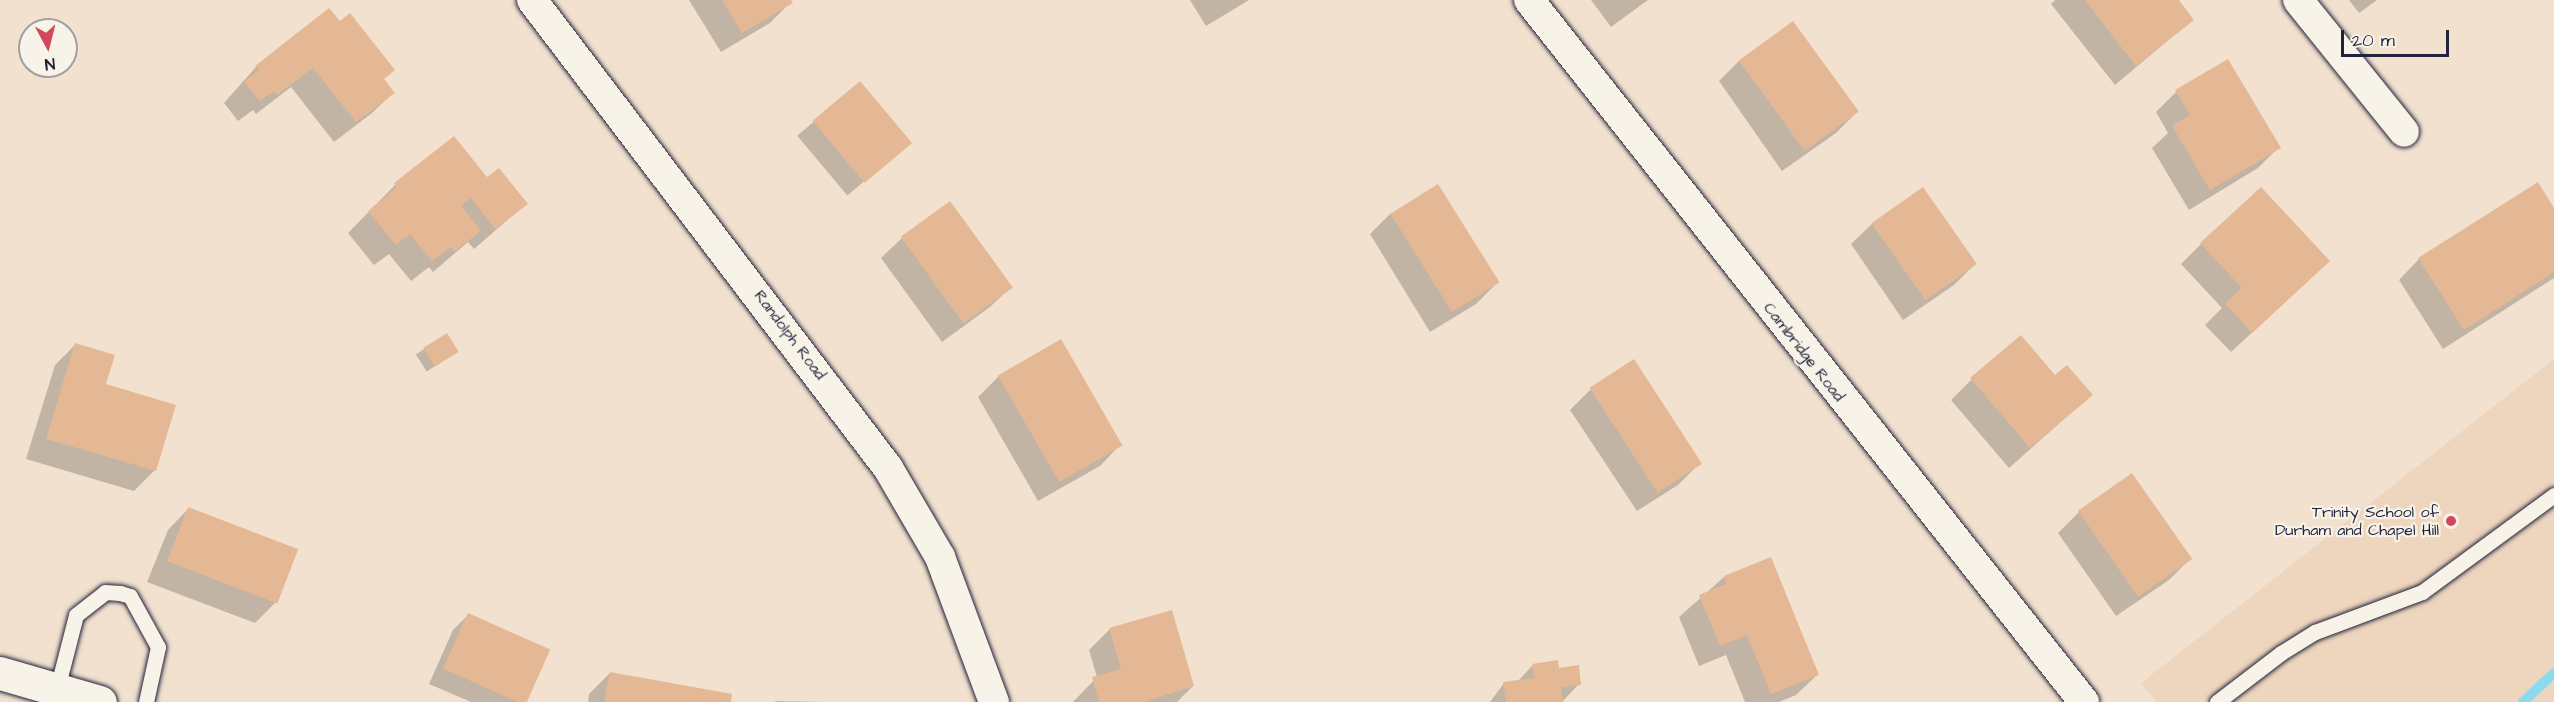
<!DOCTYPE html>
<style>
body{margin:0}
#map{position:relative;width:2554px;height:702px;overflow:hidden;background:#f2e1cf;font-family:"Architects Daughter",sans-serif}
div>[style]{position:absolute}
.built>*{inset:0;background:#eed5be}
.shadow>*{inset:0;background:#0003;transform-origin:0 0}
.stream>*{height:10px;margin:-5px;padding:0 5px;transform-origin:5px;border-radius:5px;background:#8dd9ed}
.building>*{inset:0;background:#e5b895;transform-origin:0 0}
.roads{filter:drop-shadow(0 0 2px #22223b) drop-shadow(0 0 2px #22223b)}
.lane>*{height:15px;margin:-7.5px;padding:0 7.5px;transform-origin:7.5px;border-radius:7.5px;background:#f7f3e8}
.street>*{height:30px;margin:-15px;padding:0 15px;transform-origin:15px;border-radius:15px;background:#f7f3e8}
.secondary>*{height:33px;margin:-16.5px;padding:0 16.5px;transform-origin:16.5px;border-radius:16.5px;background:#f7f3e8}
.dots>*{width:16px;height:16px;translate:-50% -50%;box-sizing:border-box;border:3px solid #f7f3e8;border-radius:50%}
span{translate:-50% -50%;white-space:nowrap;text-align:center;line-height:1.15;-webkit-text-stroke:4.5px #f7f3e8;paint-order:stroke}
.street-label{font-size:16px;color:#22223b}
.poi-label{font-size:16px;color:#22223b}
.right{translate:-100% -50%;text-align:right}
.north{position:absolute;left:18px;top:18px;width:60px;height:60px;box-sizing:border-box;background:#f7f3e8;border:2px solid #a29fa3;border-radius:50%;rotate:173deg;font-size:16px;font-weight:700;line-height:24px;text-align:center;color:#22223b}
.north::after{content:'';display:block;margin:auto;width:21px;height:27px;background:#d1495b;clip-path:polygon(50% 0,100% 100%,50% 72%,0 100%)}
.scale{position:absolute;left:2341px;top:30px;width:108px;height:27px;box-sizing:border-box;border:3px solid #22223b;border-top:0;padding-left:8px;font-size:18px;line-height:21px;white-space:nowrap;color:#22223b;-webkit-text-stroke:4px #f7f3e8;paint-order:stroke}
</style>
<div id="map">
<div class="built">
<div style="clip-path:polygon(2554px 359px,2554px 702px,2157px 702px,2141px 683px)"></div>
</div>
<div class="shadow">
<div style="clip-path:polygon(689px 0,789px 0,791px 2px,770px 23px,721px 52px)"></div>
<div style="clip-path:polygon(1190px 0,1249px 0,1206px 26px)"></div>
<div style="clip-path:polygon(1591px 0,1648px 0,1611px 27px)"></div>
<div style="clip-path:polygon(2055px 0,2177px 0,2192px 20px,2115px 85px,2051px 4px)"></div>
<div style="clip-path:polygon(2349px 0,2377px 0,2359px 13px)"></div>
<div style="clip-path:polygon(339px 24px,393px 93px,372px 113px,334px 142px,291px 87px,256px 114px,253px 110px,238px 121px,224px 103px,256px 67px)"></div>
<div style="clip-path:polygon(1739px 61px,1857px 112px,1836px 133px,1782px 171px,1719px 81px)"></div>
<div style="left:860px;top:83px;width:78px;height:82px;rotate:50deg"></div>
<div style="clip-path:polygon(2176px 92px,2279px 147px,2258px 168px,2189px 210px,2152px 148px,2168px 133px,2156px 112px)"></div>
<div style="clip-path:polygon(454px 138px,487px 179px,526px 204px,474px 249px,468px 242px,433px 272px,429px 267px,411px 281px,389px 254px,374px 265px,348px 233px,395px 185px)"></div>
<div style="clip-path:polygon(2554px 210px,2554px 278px,2443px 349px,2399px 280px,2419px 259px)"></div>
<div style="clip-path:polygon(1391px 213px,1497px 283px,1476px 304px,1430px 332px,1370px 234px)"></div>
<div style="clip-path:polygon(1872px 224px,1975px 264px,1954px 285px,1903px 320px,1851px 244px)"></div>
<div style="clip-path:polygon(902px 238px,1011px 287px,990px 307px,942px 342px,881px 258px)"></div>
<div style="clip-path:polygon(2201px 244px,2307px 282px,2231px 352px,2205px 325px,2222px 308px,2181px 264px)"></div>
<div style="left:446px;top:335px;width:20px;height:36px;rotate:57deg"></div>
<div style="clip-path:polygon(75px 345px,155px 470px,134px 491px,26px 459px,55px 365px)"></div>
<div style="clip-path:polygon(999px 376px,1120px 445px,1100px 466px,1038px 501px,978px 397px)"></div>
<div style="clip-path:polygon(2055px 377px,2091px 395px,2009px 468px,1951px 400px,1971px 380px)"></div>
<div style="clip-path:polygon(1591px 389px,1699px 464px,1678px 485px,1637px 511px,1570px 410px)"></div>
<div style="clip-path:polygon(188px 509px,276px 602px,255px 623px,147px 582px,168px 530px)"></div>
<div style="clip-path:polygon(2079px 512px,2190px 559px,2169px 580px,2116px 616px,2058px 533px)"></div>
<div style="clip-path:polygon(1724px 577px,1817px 675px,1796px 695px,1779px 702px,1745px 702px,1726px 655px,1699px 666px,1679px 617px)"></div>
<div style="clip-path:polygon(468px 615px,548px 650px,525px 702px,471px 702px,429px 684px,453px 630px)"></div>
<div style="clip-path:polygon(1110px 629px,1193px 686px,1177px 702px,1073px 702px,1097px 677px,1089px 650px)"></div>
<div style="clip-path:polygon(1533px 665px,1558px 669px,1579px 684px,1562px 702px,1490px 702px,1504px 683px,1518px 681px)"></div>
<div style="clip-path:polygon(610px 673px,729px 702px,588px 702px,589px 694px)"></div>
<div style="clip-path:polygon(776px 701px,823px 702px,774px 702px)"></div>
</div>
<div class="stream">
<div style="left:2523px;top:702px;width:42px;rotate:-43.1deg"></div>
</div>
<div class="building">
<div style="clip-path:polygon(722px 0,791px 0,793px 3px,742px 33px)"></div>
<div style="clip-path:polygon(2085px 0,2179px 0,2194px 20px,2136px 66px)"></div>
<div style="clip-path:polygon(329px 8px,340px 21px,350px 13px,395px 70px,384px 79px,395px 93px,356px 122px,313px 68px,277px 95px,274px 91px,260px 101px,244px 82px,259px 70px,255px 66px)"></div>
<div style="left:1793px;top:21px;width:112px;height:67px;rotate:54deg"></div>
<div style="clip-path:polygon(2228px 59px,2281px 148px,2210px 190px,2172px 126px,2190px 115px,2175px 90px)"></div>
<div style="left:860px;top:81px;width:81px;height:62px;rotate:50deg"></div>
<div style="clip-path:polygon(454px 136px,487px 177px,499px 168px,528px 204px,495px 229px,471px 198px,461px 205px,481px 231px,454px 252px,451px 247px,432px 261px,410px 234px,396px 245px,368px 211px,397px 187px,394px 183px)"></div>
<div style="clip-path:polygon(2538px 182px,2554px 208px,2554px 272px,2464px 330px,2418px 258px)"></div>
<div style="left:1438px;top:184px;width:116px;height:56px;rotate:58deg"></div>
<div style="left:1923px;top:187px;width:94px;height:63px;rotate:55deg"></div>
<div style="clip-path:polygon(2261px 187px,2330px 261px,2252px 333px,2225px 303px,2242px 288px,2200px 243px)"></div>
<div style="left:950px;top:201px;width:107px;height:61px;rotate:54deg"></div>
<div style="left:447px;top:333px;width:22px;height:28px;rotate:58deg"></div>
<div style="clip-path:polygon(2021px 335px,2055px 375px,2067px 365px,2093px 395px,2030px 448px,1970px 378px)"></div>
<div style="left:1061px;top:339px;width:123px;height:73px;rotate:60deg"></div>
<div style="clip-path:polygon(75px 343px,115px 355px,106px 384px,176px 405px,156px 471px,46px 439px)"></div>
<div style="left:1634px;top:359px;width:125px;height:53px;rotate:57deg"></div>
<div style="left:2132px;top:473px;width:105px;height:66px;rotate:55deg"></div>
<div style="left:188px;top:507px;width:118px;height:58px;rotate:21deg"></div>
<div style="clip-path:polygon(1771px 557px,1819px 675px,1771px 694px,1747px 635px,1720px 646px,1699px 595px,1726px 584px,1724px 576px)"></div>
<div style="clip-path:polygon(1172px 610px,1194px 686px,1144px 702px,1099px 702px,1092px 677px,1121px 669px,1109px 628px)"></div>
<div style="left:468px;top:613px;width:90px;height:61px;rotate:24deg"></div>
<div style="clip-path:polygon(1558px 660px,1559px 668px,1579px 665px,1581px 685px,1561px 687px,1563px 702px,1506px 702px,1503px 682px,1534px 678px,1532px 664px)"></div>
<div style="clip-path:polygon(610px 672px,732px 694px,731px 702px,604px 702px)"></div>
</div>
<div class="roads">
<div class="lane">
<div style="left:57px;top:689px;width:76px;rotate:-75.6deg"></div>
<div style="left:76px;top:615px;width:37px;rotate:-38deg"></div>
<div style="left:105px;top:592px;width:15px;rotate:4deg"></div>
<div style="left:120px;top:593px;width:10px;rotate:17deg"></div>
<div style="left:130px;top:596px;width:58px;rotate:61.2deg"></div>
<div style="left:158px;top:647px;width:56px;rotate:102.3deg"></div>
<div style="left:2217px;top:702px;width:81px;rotate:-37.4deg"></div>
<div style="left:2281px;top:653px;width:40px;rotate:-32deg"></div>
<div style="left:2315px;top:632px;width:114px;rotate:-20.5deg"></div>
<div style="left:2422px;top:592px;width:164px;rotate:-36.3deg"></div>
</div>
<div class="street">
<div style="left:532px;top:0;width:588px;rotate:52.74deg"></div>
<div style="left:888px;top:468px;width:103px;rotate:59.7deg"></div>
<div style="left:940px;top:557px;width:155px;rotate:69.6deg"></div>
<div style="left:1529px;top:0;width:895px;rotate:51.67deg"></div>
<div style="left:2298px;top:0;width:169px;rotate:51.2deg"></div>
</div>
<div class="secondary">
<div style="left:0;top:673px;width:104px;rotate:16.2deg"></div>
</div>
</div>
<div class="dots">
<div style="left:2451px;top:521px;background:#d1495b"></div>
</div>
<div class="street-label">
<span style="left:790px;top:335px;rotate:53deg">Randolph Road</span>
<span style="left:1804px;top:352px;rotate:52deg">Cambridge Road</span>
</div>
<div class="poi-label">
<span class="right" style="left:2439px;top:521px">Trinity School of<br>Durham and Chapel Hill</span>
</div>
<div class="north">N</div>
<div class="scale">20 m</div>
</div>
